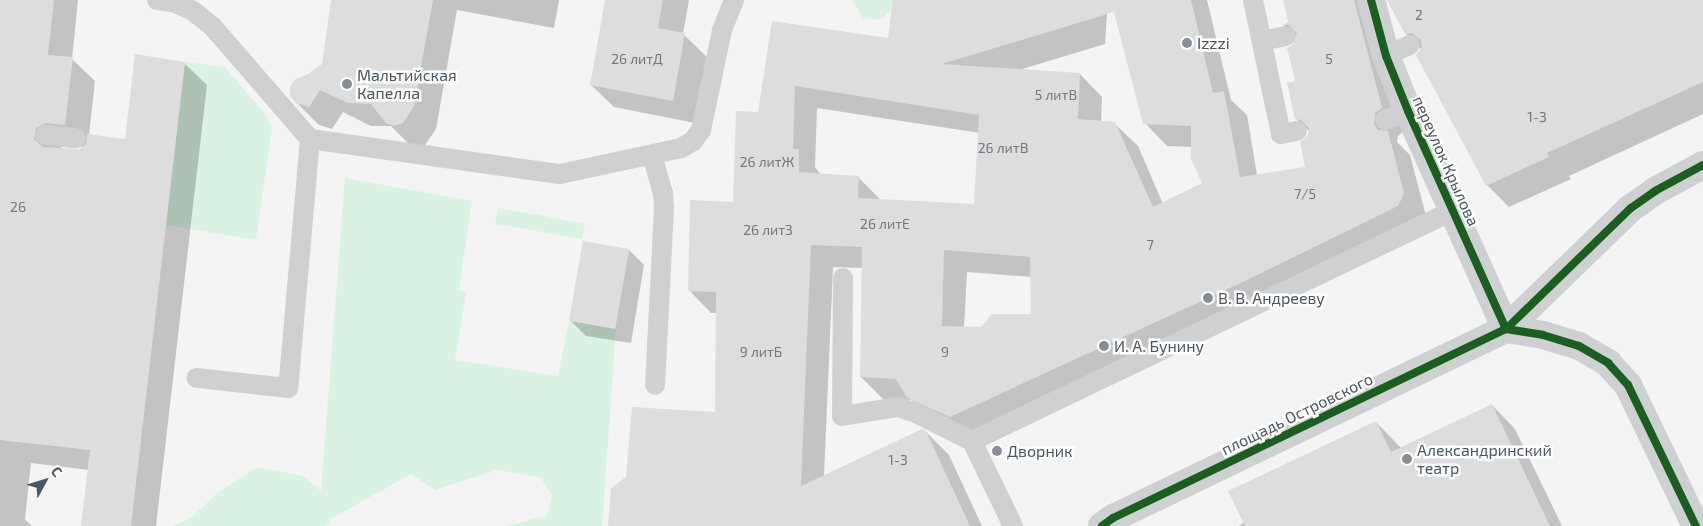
<!DOCTYPE html>
<meta charset="utf-8">
<style>
body{margin:0}
#map{position:relative;width:1703px;height:526px;overflow:hidden;background:#f4f4f4;font-family:"Exo 2",sans-serif}
div>[style]{position:absolute}
.green>*{inset:0;background:#d9f2e3;transform-origin:0 0}
.shadow>*{inset:0;background:#0003}
.building>*{inset:0;background:#ddddde;transform-origin:0 0}
.service>*{height:20px;margin:-10px;padding:0 10px;transform-origin:10px;border-radius:10px;background:#ced0d2}
.minor>*{height:28px;margin:-14px;padding:0 14px;transform-origin:14px;border-radius:14px;background:#ced0d2}
.tertiary>*{height:28px;margin:-14px;padding:0 14px;transform-origin:14px;border-radius:14px;background:#ced0d2}
.cycleway>*{height:8px;margin:-4px;padding:0 4px;transform-origin:4px;border-radius:4px;background:#1b5e20}
.dots>*{width:14px;height:14px;translate:-50% -50%;box-sizing:border-box;border:2px solid #fff;border-radius:50%}
span{translate:-50% -50%;white-space:nowrap;text-align:center;line-height:1.15;-webkit-text-stroke:5px #fff;paint-order:stroke}
.number-label{font-size:14px;color:#707881}
.number-label span{-webkit-text-stroke-width:0}
.poi-label{font-size:16px;color:#4a5661}
.left{translate:0 -50%;text-align:left}
.street-label{font-size:16px;color:#4a5661}
.north{position:absolute;left:20px;top:456px;width:50px;height:50px;-webkit-text-stroke:4px #fff;paint-order:stroke;rotate:51deg;font-size:14px;font-weight:700;line-height:20px;text-align:center;color:#4a5661}
.north::after{content:'';display:block;margin:auto;width:18px;height:22px;background:#4a5661;clip-path:polygon(50% 0,100% 100%,50% 72%,0 100%)}
</style>
<div id="map">
<div class="green">
<div style="clip-path:polygon(852px 0,893px 0,892px 9px,881px 20px,863px 18px)"></div>
<div style="clip-path:polygon(185px 62px,225px 67px,267px 116px,272px 128px,256px 240px,166px 225px)"></div>
<div style="clip-path:polygon(345px 178px,472px 201px,459px 290px,466px 292px,455px 360px,558px 376px,569px 321px,616px 328px,602px 526px,505px 526px,547px 516px,552px 495px,540px 477px,497px 470px,435px 490px,411px 474px,332px 518px,326px 526px,172px 526px,190px 519px,217px 493px,257px 467px,303px 476px,321px 491px)"></div>
<div style="left:498px;top:208px;width:88px;height:16px;rotate:10deg"></div>
</div>
<div class="shadow">
<div style="clip-path:polygon(evenodd,0 0,78px 0,72px 59px,95px 81px,89px 135px,126px 140px,184px 63px,207px 85px,156px 526px,83px 526px,89px 470px,31px 463px,25px 519px,32px 526px,0 526px,0 0,63px 146px,85px 147px,75px 151px,59px 150px,63px 146px)"></div>
<div style="clip-path:polygon(332px 0,559px 0,554px 28px,457px 10px,436px 129px,425px 145px,417px 148px,410px 145px,391px 126px,371px 126px,343px 112px,332px 129px,319px 125px,296px 102px,308px 76px,324px 64px)"></div>
<div style="clip-path:polygon(606px 0,689px 0,683px 34px,707px 57px,695px 123px,614px 107px,591px 85px)"></div>
<div style="clip-path:polygon(evenodd,895px 0,1108px 0,1105px 44px,1019px 70px,1080px 74px,1102px 97px,1101px 123px,1115px 124px,1138px 146px,1163px 204px,1204px 183px,1193px 147px,1167px 146px,1145px 123px,1112px 0,1207px 0,1231px 100px,1247px 115px,1257px 175px,1306px 168px,1310px 132px,1296px 119px,1294px 45px,1297px 38px,1284px 25px,1289px 23px,1284px 0,1370px 0,1404px 131px,1398px 136px,1397px 142px,1410px 155px,1426px 216px,973px 439px,931px 420px,912px 400px,883px 399px,861px 377px,863px 268px,833px 267px,824px 476px,926px 432px,949px 455px,982px 526px,610px 526px,716px 413px,717px 313px,711px 313px,689px 290px,734px 203px,759px 113px,773px 22px,889px 40px,895px 0,817px 108px,980px 133px,976px 205px,882px 201px,859px 178px,821px 175px,815px 167px,817px 108px,895px 0,967px 272px,1032px 277px,1032px 315px,982px 328px,964px 328px,967px 272px)"></div>
<div style="clip-path:polygon(1388px 0,1703px 0,1703px 114px,1569px 176px,1571px 179px,1509px 207px,1487px 185px,1421px 49px,1406px 34px)"></div>
<div style="clip-path:polygon(629px 250px,644px 265px,631px 343px,586px 336px,570px 320px)"></div>
<div style="clip-path:polygon(1492px 405px,1515px 429px,1562px 526px,1239px 526px,1376px 422px,1401px 448px)"></div>
</div>
<div class="building">
<div style="clip-path:polygon(0 0,54px 0,48px 55px,73px 57px,65px 125px,46px 123px,36px 128px,34px 139px,43px 147px,80px 149px,86px 144px,87px 134px,125px 139px,135px 54px,185px 62px,131px 526px,81px 526px,90px 450px,0 440px)"></div>
<div style="clip-path:polygon(331px 0,433px 0,414px 106px,403px 123px,394px 126px,386px 123px,371px 104px,348px 103px,320px 90px,309px 107px,296px 103px,290px 96px,290px 87px,294px 80px,308px 74px,322px 64px)"></div>
<div style="clip-path:polygon(605px 0,663px 0,658px 28px,685px 33px,673px 101px,590px 85px)"></div>
<div style="clip-path:polygon(evenodd,893px 0,1191px 0,1213px 93px,1224px 91px,1240px 177px,1305px 167px,1300px 142px,1308px 135px,1309px 128px,1301px 120px,1295px 119px,1287px 83px,1295px 81px,1287px 48px,1293px 44px,1297px 34px,1289px 25px,1282px 25px,1288px 22px,1283px 0,1354px 0,1382px 108px,1375px 113px,1374px 124px,1378px 130px,1388px 131px,1404px 193px,1401px 200px,1398px 206px,1390px 210px,1247px 280px,950px 417px,907px 398px,896px 379px,860px 377px,862px 247px,811px 245px,801px 486px,922px 429px,926px 431px,970px 526px,608px 526px,611px 488px,626px 477px,632px 407px,715px 412px,716px 292px,688px 291px,690px 200px,733px 202px,736px 111px,758px 112px,772px 21px,888px 38px,893px 0,1114px 12px,1143px 124px,1191px 126px,1191px 159px,1202px 183px,1153px 207px,1115px 122px,1078px 119px,1080px 73px,942px 64px,1114px 12px,893px 0,795px 86px,979px 115px,974px 204px,858px 198px,859px 176px,799px 172px,799px 149px,793px 149px,795px 86px,893px 0,944px 250px,1030px 257px,1031px 314px,992px 314px,981px 327px,942px 326px,944px 250px)"></div>
<div style="clip-path:polygon(1387px 0,1703px 0,1703px 82px,1547px 153px,1549px 157px,1486px 186px,1416px 55px,1422px 47px,1421px 40px,1412px 33px,1405px 34px)"></div>
<div style="left:583px;top:241px;width:47px;height:81px;rotate:10deg"></div>
<div style="clip-path:polygon(1492px 404px,1550px 526px,1245px 526px,1228px 491px,1376px 421px,1391px 452px)"></div>
</div>
<div class="service">
<div style="left:157px;top:0;width:16px;rotate:7deg"></div>
<div style="left:173px;top:2px;width:22px;rotate:24deg"></div>
<div style="left:193px;top:11px;width:24px;rotate:38deg"></div>
<div style="left:212px;top:26px;width:150px;rotate:49.1deg"></div>
<div style="left:310px;top:139px;width:250px;rotate:95deg"></div>
<div style="left:288px;top:388px;width:92px;rotate:-173.7deg"></div>
<div style="left:1253px;top:0;width:137px;rotate:78.2deg"></div>
<div style="left:1281px;top:134px;width:16px;rotate:-11deg"></div>
<div style="left:1262px;top:41px;width:24px;rotate:-12deg"></div>
<div style="left:1386px;top:56px;width:26px;rotate:-25deg"></div>
<div style="left:1385px;top:120px;width:25px;rotate:-21deg"></div>
<div style="left:45px;top:135px;width:31px;rotate:6deg"></div>
<div style="left:310px;top:139px;width:252px;rotate:8deg"></div>
<div style="left:560px;top:174px;width:124px;rotate:-12.1deg"></div>
<div style="left:681px;top:148px;width:14px;rotate:-30deg"></div>
<div style="left:693px;top:141px;width:14px;rotate:-54deg"></div>
<div style="left:701px;top:130px;width:102px;rotate:-78.1deg"></div>
<div style="left:722px;top:30px;width:32px;rotate:-68deg"></div>
<div style="left:652px;top:155px;width:40px;rotate:74deg"></div>
<div style="left:663px;top:193px;width:15px;rotate:86deg"></div>
<div style="left:664px;top:208px;width:177px;rotate:92.9deg"></div>
<div style="left:843px;top:278px;width:138px;rotate:90.4deg"></div>
<div style="left:842px;top:416px;width:57px;rotate:-9.1deg"></div>
<div style="left:898px;top:407px;width:19px;rotate:18deg"></div>
<div style="left:916px;top:413px;width:63px;rotate:26.6deg"></div>
<div style="left:1013px;top:526px;width:94px;rotate:-115.8deg"></div>
<div style="left:972px;top:441px;width:532px;rotate:-25.6deg"></div>
</div>
<div class="minor">
<div style="left:1371px;top:0;width:58px;rotate:75deg"></div>
<div style="left:1386px;top:56px;width:59px;rotate:68.2deg"></div>
<div style="left:1408px;top:111px;width:239px;rotate:65.8deg"></div>
</div>
<div class="tertiary">
<div style="left:1506px;top:329px;width:37px;rotate:9deg"></div>
<div style="left:1543px;top:335px;width:38px;rotate:17deg"></div>
<div style="left:1579px;top:346px;width:34px;rotate:30deg"></div>
<div style="left:1608px;top:363px;width:30px;rotate:48deg"></div>
<div style="left:1628px;top:385px;width:157px;rotate:64.3deg"></div>
<div style="left:1102px;top:526px;width:14px;rotate:-36deg"></div>
<div style="left:1113px;top:518px;width:436px;rotate:-25.7deg"></div>
<div style="left:1506px;top:329px;width:174px;rotate:-44.1deg"></div>
<div style="left:1631px;top:208px;width:29px;rotate:-35deg"></div>
<div style="left:1655px;top:191px;width:55px;rotate:-28.4deg"></div>
</div>
<div class="cycleway">
<div style="left:1371px;top:0;width:58px;rotate:75deg"></div>
<div style="left:1386px;top:56px;width:59px;rotate:68.2deg"></div>
<div style="left:1408px;top:111px;width:239px;rotate:65.8deg"></div>
<div style="left:1506px;top:329px;width:37px;rotate:9deg"></div>
<div style="left:1543px;top:335px;width:38px;rotate:17deg"></div>
<div style="left:1579px;top:346px;width:34px;rotate:30deg"></div>
<div style="left:1608px;top:363px;width:30px;rotate:48deg"></div>
<div style="left:1628px;top:385px;width:157px;rotate:64.3deg"></div>
<div style="left:1102px;top:526px;width:14px;rotate:-36deg"></div>
<div style="left:1113px;top:518px;width:436px;rotate:-25.7deg"></div>
<div style="left:1506px;top:329px;width:174px;rotate:-44.1deg"></div>
<div style="left:1631px;top:208px;width:29px;rotate:-35deg"></div>
<div style="left:1655px;top:191px;width:55px;rotate:-28.4deg"></div>
</div>
<div class="dots">
<div style="left:1187px;top:43px;background:#868d94"></div>
<div style="left:347px;top:84px;background:#868d94"></div>
<div style="left:1208px;top:298px;background:#868d94"></div>
<div style="left:1104px;top:346px;background:#868d94"></div>
<div style="left:997px;top:451px;background:#868d94"></div>
<div style="left:1407px;top:459px;background:#868d94"></div>
</div>
<div class="number-label">
<span style="left:1419px;top:15px">2</span>
<span style="left:637px;top:59px">26 литД</span>
<span style="left:1329px;top:59px">5</span>
<span style="left:1056px;top:95px">5 литВ</span>
<span style="left:1537px;top:117px">1-3</span>
<span style="left:1003px;top:148px">26 литВ</span>
<span style="left:767px;top:162px">26 литЖ</span>
<span style="left:1305px;top:194px">7/5</span>
<span style="left:18px;top:207px">26</span>
<span style="left:885px;top:224px">26 литЕ</span>
<span style="left:768px;top:230px">26 литЗ</span>
<span style="left:1150px;top:245px">7</span>
<span style="left:761px;top:352px">9 литБ</span>
<span style="left:945px;top:352px">9</span>
<span style="left:898px;top:460px">1-3</span>
</div>
<div class="poi-label">
<span class="left" style="left:1197px;top:43px">Izzzi</span>
<span class="left" style="left:357px;top:84px">Мальтийская<br>Капелла</span>
<span class="left" style="left:1218px;top:298px">В. В. Андрееву</span>
<span class="left" style="left:1114px;top:346px">И. А. Бунину</span>
<span class="left" style="left:1417px;top:459px">Александринский<br>театр</span>
<span class="left" style="left:1007px;top:451px">Дворник</span>
</div>
<div class="street-label">
<span style="left:1446px;top:161px;rotate:66deg">переулок Крылова</span>
<span style="left:1297px;top:414px;rotate:-26deg">площадь Островского</span>
</div>
<div class="north">С</div>
</div>
